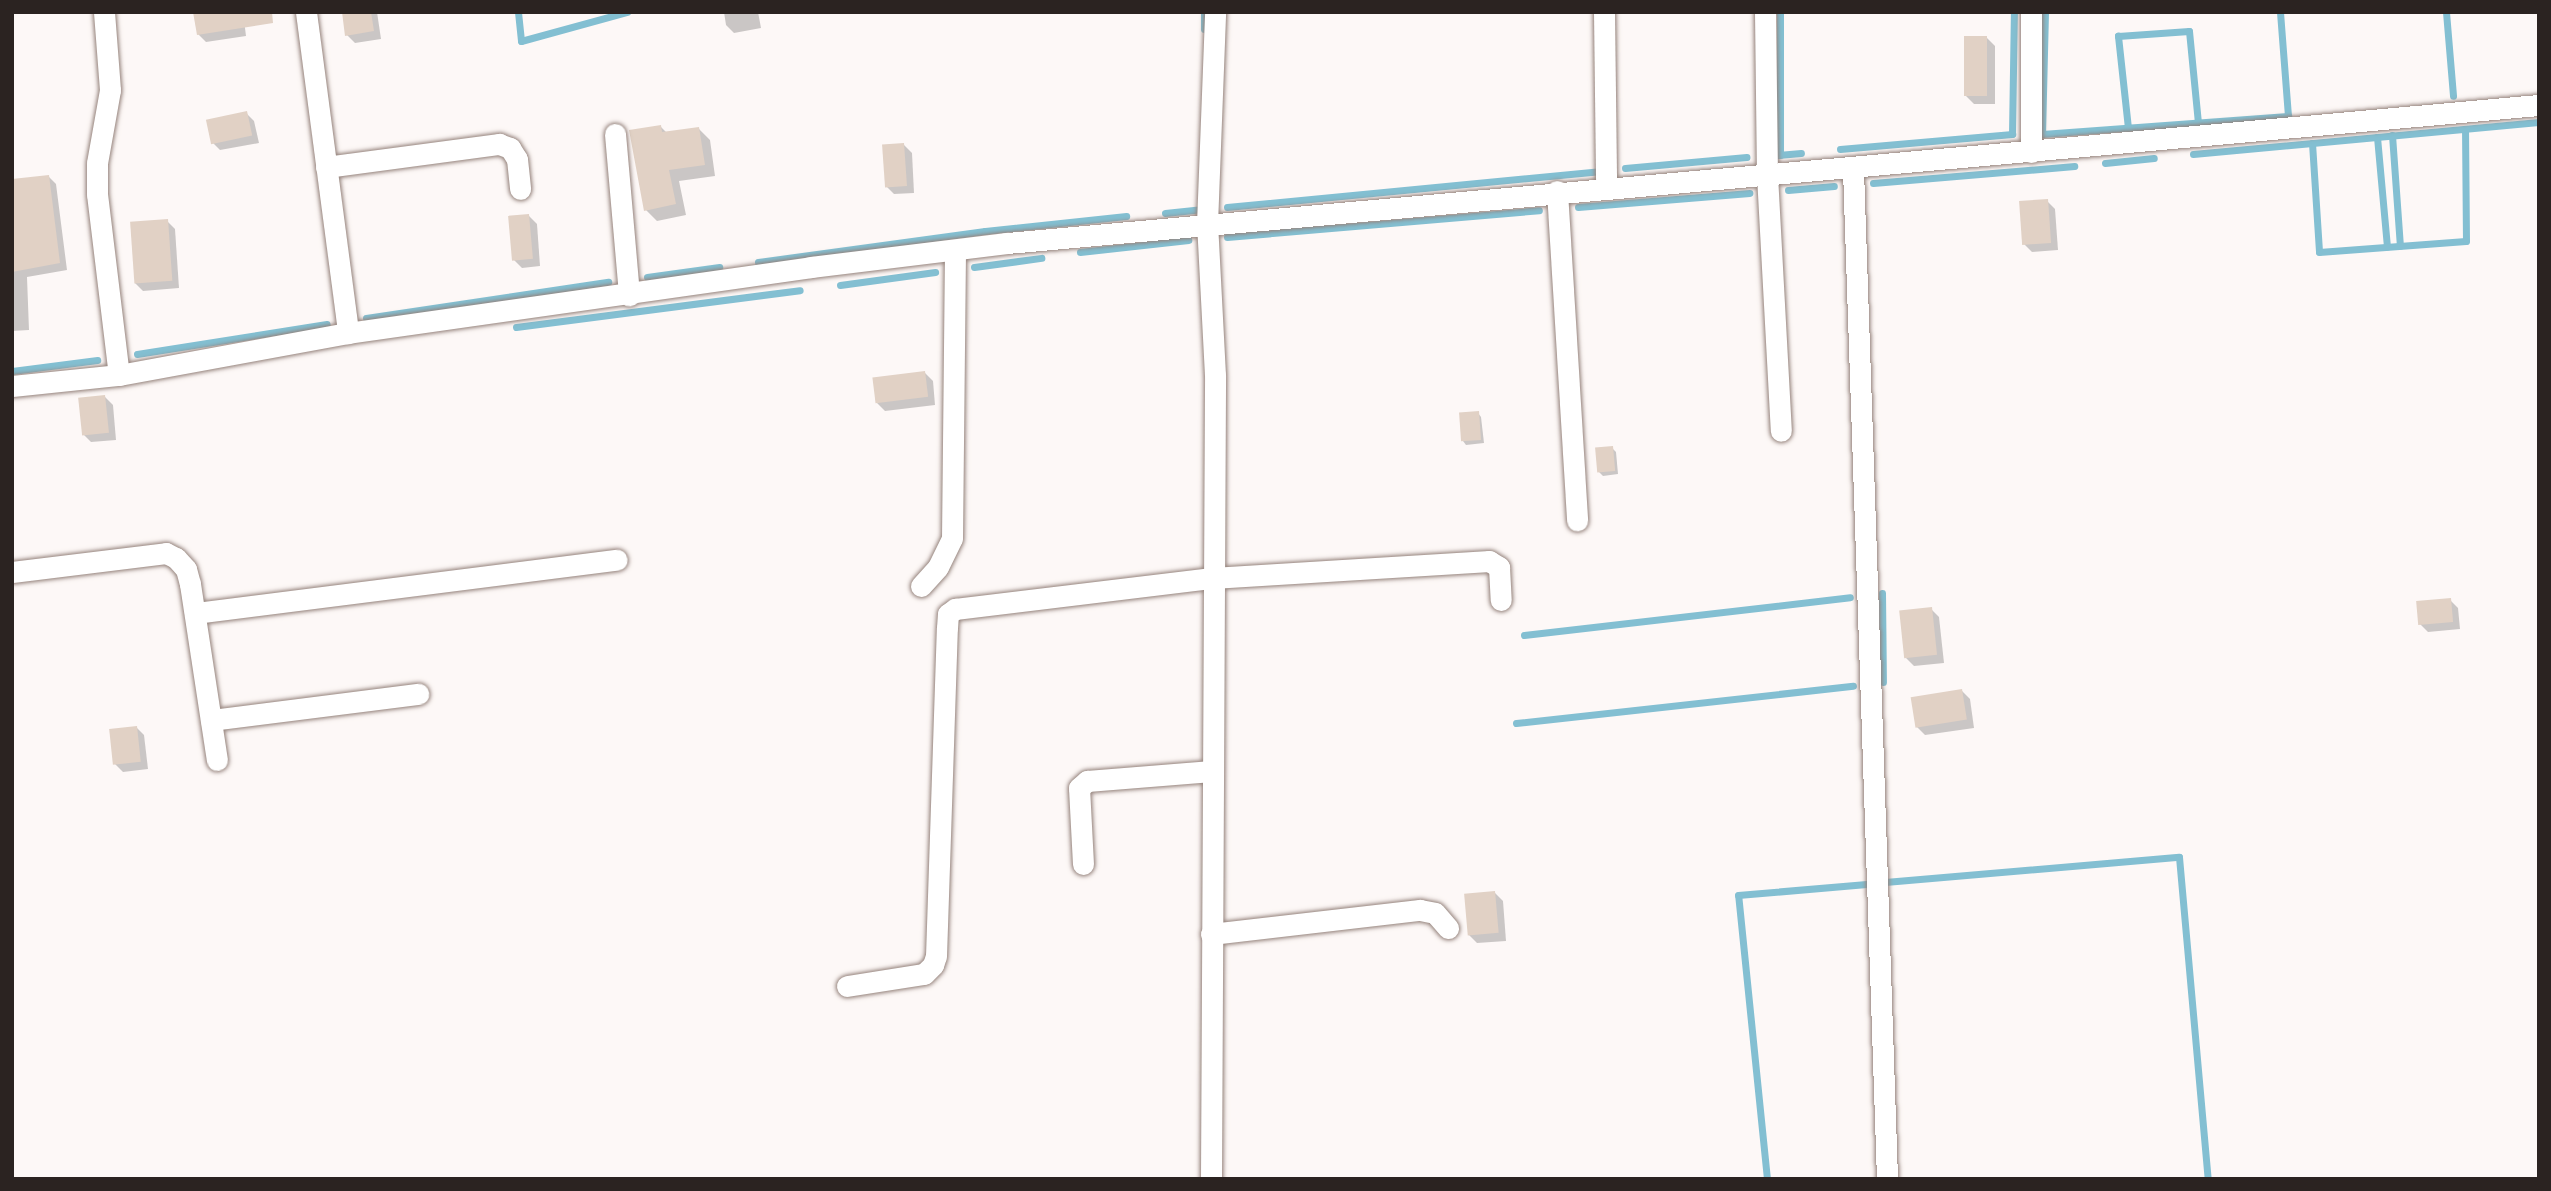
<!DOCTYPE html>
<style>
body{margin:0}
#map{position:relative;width:2551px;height:1191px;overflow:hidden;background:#fdf8f7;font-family:Raleway,sans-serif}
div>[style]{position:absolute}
.shadow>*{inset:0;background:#0003}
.stream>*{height:7px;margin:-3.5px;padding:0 3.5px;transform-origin:3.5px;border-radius:3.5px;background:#83bfd2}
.building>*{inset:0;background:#e1d1c5;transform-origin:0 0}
.roads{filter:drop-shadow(0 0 2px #95837c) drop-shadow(0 0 2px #95837c)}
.street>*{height:21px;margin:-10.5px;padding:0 10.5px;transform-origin:10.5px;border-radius:10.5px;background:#fff}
span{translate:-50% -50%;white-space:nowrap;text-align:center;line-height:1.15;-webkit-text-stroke:7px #fff;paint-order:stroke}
.frame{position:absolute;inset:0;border:14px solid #2b2321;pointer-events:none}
</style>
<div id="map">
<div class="shadow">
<div style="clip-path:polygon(243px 12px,246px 36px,206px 42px,198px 34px)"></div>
<div style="clip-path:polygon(344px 12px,377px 12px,381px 39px,355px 43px,347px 35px)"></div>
<div style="clip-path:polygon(724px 12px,758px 12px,761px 28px,734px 33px,726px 25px)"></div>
<div style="clip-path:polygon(1987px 38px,1995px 46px,1995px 104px,1974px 104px,1966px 96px)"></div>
<div style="clip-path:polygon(246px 113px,254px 121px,259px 143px,220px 150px,212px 142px)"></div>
<div style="clip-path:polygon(660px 126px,667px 133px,699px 129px,710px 140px,715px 176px,679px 181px,686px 215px,657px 221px,646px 210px)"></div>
<div style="clip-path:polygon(904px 145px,912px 153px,914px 193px,894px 194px,886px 186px)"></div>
<div style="clip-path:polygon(48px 176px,56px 184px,67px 270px,27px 277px,29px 330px,12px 331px,12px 180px)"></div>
<div style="clip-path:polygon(2047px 201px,2055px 209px,2058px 250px,2032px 252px,2024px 244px)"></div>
<div style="clip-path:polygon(529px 216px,537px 224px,540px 266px,522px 268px,514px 260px)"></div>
<div style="clip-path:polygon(167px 221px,175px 229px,179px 288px,143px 291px,135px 283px)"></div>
<div style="clip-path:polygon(925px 373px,933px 381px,935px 405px,885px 411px,877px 403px)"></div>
<div style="clip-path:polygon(105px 397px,113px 405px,116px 440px,91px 442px,83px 434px)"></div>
<div style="clip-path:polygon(1478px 413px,1481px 417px,1484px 443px,1466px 445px,1463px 441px)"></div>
<div style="clip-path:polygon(1612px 448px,1616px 452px,1618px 474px,1603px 476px,1599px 472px)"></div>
<div style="clip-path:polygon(2450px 600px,2458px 608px,2460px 629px,2428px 632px,2420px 624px)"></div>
<div style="clip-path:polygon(1931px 609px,1939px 617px,1944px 663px,1914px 666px,1906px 658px)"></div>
<div style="clip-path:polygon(1962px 691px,1970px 699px,1974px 728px,1925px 735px,1917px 727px)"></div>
<div style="clip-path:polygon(136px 727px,144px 735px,148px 769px,123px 772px,115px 764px)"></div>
<div style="clip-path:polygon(1495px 893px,1503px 901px,1506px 941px,1477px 943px,1469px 935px)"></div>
</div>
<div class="stream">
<div style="left:518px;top:12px;width:29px;rotate:84deg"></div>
<div style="left:521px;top:41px;width:110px;rotate:-15.3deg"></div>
<div style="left:1780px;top:12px;width:143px;rotate:90deg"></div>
<div style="left:2045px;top:12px;width:122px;rotate:91.4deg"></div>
<div style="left:2042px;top:134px;width:247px;rotate:-4.2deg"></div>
<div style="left:2288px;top:116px;width:104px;rotate:-94.4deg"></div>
<div style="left:2446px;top:12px;width:84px;rotate:85.2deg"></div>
<div style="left:1204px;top:29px;width:17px;rotate:-90deg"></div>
<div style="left:2128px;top:128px;width:93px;rotate:-96.2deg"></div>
<div style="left:2118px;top:36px;width:71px;rotate:-4deg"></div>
<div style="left:2189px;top:31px;width:92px;rotate:84.4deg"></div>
<div style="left:2392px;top:135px;width:111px;rotate:85.9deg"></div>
<div style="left:2377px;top:137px;width:110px;rotate:84.8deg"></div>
<div style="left:2312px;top:143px;width:109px;rotate:86.3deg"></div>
<div style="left:2319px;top:252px;width:147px;rotate:-4.3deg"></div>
<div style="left:2466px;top:241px;width:112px;rotate:-90.5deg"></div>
<div style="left:1840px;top:149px;width:173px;rotate:-5deg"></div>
<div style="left:2012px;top:134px;width:122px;rotate:-89.1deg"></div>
<div style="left:2193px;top:154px;width:347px;rotate:-5.3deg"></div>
<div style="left:1778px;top:155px;width:23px;rotate:-5deg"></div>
<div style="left:2105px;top:163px;width:49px;rotate:-5.8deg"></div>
<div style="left:1625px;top:168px;width:122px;rotate:-5.2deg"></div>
<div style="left:1873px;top:183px;width:202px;rotate:-4.8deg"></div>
<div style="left:1788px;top:190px;width:46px;rotate:-5deg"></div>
<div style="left:1227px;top:207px;width:374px;rotate:-5.5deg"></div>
<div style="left:1578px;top:207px;width:172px;rotate:-4.7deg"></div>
<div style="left:1165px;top:213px;width:36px;rotate:-6deg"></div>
<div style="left:1227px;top:237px;width:313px;rotate:-4.9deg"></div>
<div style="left:1080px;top:252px;width:109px;rotate:-6.3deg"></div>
<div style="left:758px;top:262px;width:229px;rotate:-7.8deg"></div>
<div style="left:985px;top:231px;width:142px;rotate:-6.1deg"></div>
<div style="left:974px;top:267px;width:68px;rotate:-7.7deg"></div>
<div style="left:647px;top:277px;width:73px;rotate:-7.9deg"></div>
<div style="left:840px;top:285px;width:96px;rotate:-7.8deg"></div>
<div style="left:366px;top:318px;width:245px;rotate:-8.5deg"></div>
<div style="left:516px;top:327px;width:286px;rotate:-7.4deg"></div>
<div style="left:137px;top:354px;width:192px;rotate:-9deg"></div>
<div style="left:12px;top:371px;width:86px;rotate:-7.4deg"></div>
<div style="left:1882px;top:593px;width:89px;rotate:89.4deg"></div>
<div style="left:1524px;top:635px;width:328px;rotate:-6.6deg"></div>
<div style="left:1516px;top:723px;width:339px;rotate:-6.3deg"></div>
<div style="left:1885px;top:882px;width:295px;rotate:-4.9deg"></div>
<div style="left:2179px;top:857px;width:323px;rotate:84.9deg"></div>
<div style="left:1767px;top:1179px;width:285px;rotate:-95.8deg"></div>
<div style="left:1738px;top:895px;width:129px;rotate:-4.9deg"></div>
</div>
<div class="building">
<div style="clip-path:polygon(193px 12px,272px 12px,273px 23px,197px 35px)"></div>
<div style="clip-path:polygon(342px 12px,371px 12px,374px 31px,345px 36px)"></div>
<div style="left:1964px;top:36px;width:23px;height:60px"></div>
<div style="left:247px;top:111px;width:25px;height:42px;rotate:78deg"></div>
<div style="clip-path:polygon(661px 125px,662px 132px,699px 127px,705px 165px,669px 170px,676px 204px,644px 211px,629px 130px)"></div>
<div style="left:904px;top:143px;width:43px;height:22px;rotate:86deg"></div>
<div style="clip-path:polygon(49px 175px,60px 263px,12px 272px,12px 179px)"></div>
<div style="left:2048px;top:199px;width:44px;height:29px;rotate:86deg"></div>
<div style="left:529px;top:214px;width:45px;height:21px;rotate:85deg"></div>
<div style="left:168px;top:219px;width:62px;height:38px;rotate:86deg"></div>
<div style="left:925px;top:371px;width:26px;height:53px;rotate:83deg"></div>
<div style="left:105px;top:395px;width:38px;height:27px;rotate:84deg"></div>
<div style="left:1479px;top:411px;width:29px;height:20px;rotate:86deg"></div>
<div style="left:1613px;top:446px;width:25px;height:18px;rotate:85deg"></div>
<div style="left:2451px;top:598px;width:24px;height:35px;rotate:85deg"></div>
<div style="left:1932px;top:607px;width:48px;height:33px;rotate:84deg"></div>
<div style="left:1962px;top:689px;width:31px;height:52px;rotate:81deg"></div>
<div style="left:137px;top:726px;width:36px;height:28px;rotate:84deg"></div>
<div style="left:1495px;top:891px;width:42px;height:31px;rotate:85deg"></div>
</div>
<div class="roads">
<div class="street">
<div style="left:104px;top:12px;width:78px;rotate:85.6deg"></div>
<div style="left:110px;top:90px;width:74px;rotate:100.1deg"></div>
<div style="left:97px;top:163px;width:31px;rotate:90deg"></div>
<div style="left:97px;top:194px;width:182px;rotate:83.1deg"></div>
<div style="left:306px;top:12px;width:324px;rotate:82.5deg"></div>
<div style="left:1604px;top:12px;width:176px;rotate:89.3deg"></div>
<div style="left:1765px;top:12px;width:163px;rotate:89.3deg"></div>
<div style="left:1767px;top:175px;width:256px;rotate:86.9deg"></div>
<div style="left:615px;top:134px;width:162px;rotate:85deg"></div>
<div style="left:2031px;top:152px;width:140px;rotate:-90deg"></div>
<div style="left:326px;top:167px;width:175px;rotate:-7.6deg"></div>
<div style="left:499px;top:144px;width:12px;rotate:20deg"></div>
<div style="left:510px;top:148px;width:13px;rotate:58deg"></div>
<div style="left:517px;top:159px;width:30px;rotate:84deg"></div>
<div style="left:1853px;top:169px;width:1011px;rotate:88.07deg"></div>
<div style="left:1557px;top:191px;width:330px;rotate:86.5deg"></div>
<div style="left:12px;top:386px;width:108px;rotate:-5.9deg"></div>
<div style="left:119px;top:375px;width:233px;rotate:-10.4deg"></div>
<div style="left:348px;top:333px;width:468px;rotate:-8.1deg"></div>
<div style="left:811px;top:267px;width:197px;rotate:-7deg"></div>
<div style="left:1007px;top:243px;width:1538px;rotate:-5.15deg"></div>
<div style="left:12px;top:572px;width:155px;rotate:-7deg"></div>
<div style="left:166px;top:553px;width:11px;rotate:27deg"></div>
<div style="left:176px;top:558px;width:15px;rotate:48deg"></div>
<div style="left:186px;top:569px;width:16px;rotate:75deg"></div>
<div style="left:190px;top:584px;width:178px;rotate:81.3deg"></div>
<div style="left:921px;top:586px;width:25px;rotate:-48deg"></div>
<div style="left:938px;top:567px;width:32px;rotate:-64deg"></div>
<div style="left:952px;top:538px;width:288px;rotate:-89.4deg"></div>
<div style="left:195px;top:613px;width:425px;rotate:-7.2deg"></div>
<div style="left:211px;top:720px;width:209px;rotate:-7.2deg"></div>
<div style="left:1083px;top:864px;width:76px;rotate:-93deg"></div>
<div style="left:1079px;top:788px;width:11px;rotate:-41deg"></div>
<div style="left:1087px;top:781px;width:125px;rotate:-4.6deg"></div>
<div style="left:1211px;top:934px;width:210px;rotate:-6.6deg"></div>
<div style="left:1420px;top:910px;width:15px;rotate:11deg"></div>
<div style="left:1435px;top:913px;width:20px;rotate:49deg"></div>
<div style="left:847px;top:986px;width:78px;rotate:-8.9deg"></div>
<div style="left:924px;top:974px;width:13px;rotate:-45deg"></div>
<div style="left:933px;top:965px;width:9px;rotate:-72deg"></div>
<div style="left:936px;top:956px;width:328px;rotate:-88.1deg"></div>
<div style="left:947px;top:628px;width:14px;rotate:-86deg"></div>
<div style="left:948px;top:614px;width:9px;rotate:-36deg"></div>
<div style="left:955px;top:609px;width:259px;rotate:-6.9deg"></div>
<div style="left:1212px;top:578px;width:278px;rotate:-3.5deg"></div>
<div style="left:1489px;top:561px;width:12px;rotate:31deg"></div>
<div style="left:1499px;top:567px;width:33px;rotate:87deg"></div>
<div style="left:1211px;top:1179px;width:804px;rotate:-89.71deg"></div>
<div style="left:1215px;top:375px;width:151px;rotate:-93deg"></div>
<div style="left:1207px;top:224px;width:212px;rotate:-87.8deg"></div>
</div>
</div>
<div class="frame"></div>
</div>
